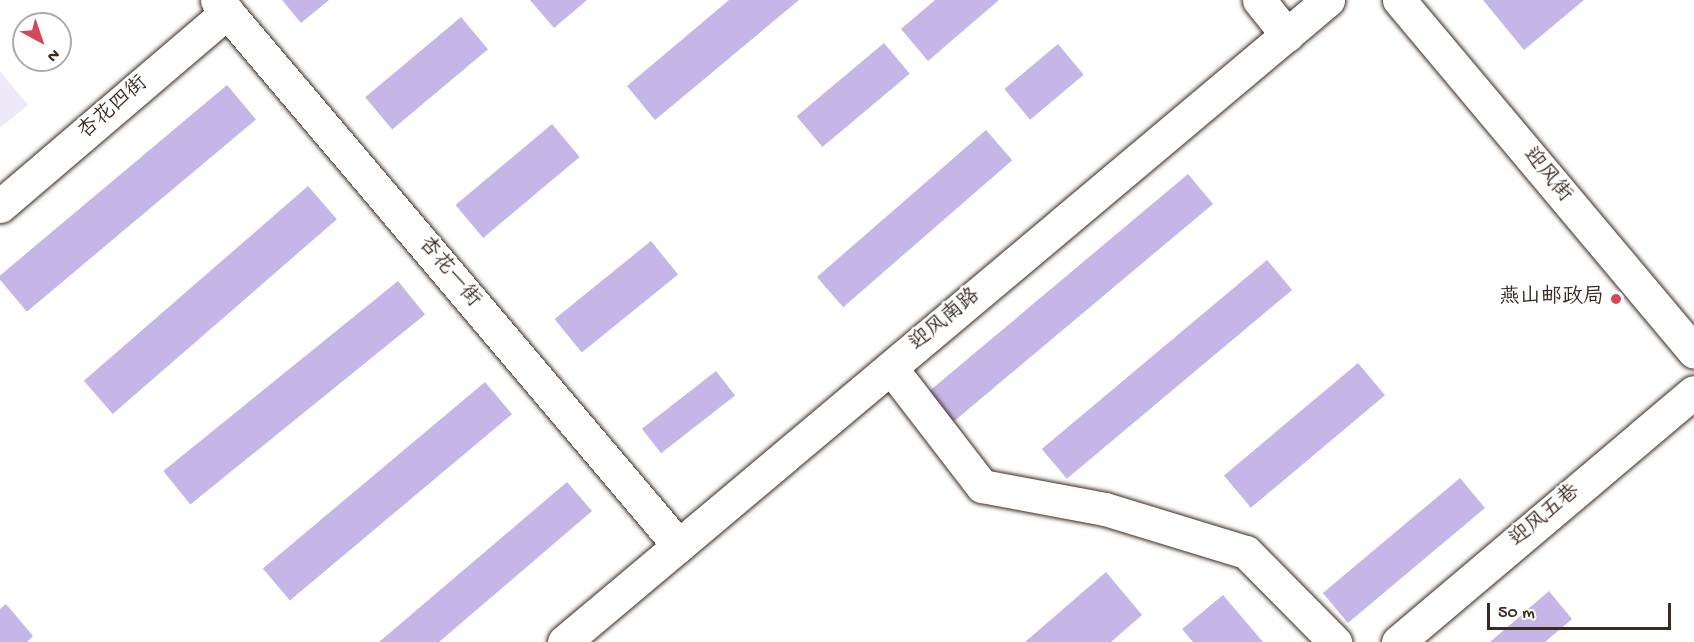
<!DOCTYPE html>
<meta charset="utf-8">
<style>
body{margin:0}
#map{position:relative;width:1694px;height:642px;overflow:hidden;background:#fff;font-family:"Gochi Hand","LXGW WenKai TC",sans-serif}
div>[style]{position:absolute}
.built>*{inset:0;background:#eee9f8}
.building>*{inset:0;background:#c6b6e7;transform-origin:0 0}
.roads{filter:drop-shadow(0 0 2px #3b2a1e) drop-shadow(0 0 2px #3b2a1e)}
.minor>*{height:33px;margin:-16.5px;padding:0 16.5px;transform-origin:16.5px;border-radius:16.5px;background:#fff}
.dots>*{width:16px;height:16px;translate:-50% -50%;box-sizing:border-box;border:3px solid #fff;border-radius:50%}
span{translate:-50% -50%;white-space:nowrap;text-align:center;line-height:1.15;-webkit-text-stroke:5px #fff;paint-order:stroke}
.street-label{font-size:21px;color:#3b2a1e}
.poi-label{font-size:21px;color:#3b2a1e}
.right{translate:-100% -50%;text-align:right}
.north{position:absolute;left:12px;top:12px;width:60px;height:60px;box-sizing:border-box;background:#fff;border:2px solid #b1aaa5;border-radius:50%;rotate:140deg;font-size:16px;font-weight:700;line-height:24px;text-align:center;color:#3b2a1e}
.north::after{content:'';display:block;margin:auto;width:21px;height:27px;background:#d1495b;clip-path:polygon(50% 0,100% 100%,50% 72%,0 100%)}
.scale{position:absolute;left:1487px;top:603px;width:184px;height:27px;box-sizing:border-box;border:3px solid #3b2a1e;border-top:0;padding-left:8px;font-size:18px;line-height:21px;white-space:nowrap;color:#3b2a1e;-webkit-text-stroke:4px #fff;paint-order:stroke}
</style>
<div id="map">
<div class="built">
<div style="clip-path:polygon(0 71px,28px 105px,0 128px)"></div>
</div>
<div class="building">
<div style="clip-path:polygon(282px 0,329px 0,301px 23px)"></div>
<div style="clip-path:polygon(530px 0,587px 0,554px 28px)"></div>
<div style="clip-path:polygon(729px 0,799px 0,655px 120px,627px 86px)"></div>
<div style="clip-path:polygon(935px 0,999px 0,928px 61px,901px 29px)"></div>
<div style="clip-path:polygon(1483px 0,1584px 0,1524px 50px)"></div>
<div style="left:461px;top:17px;width:42px;height:125px;rotate:50deg"></div>
<div style="left:884px;top:43px;width:40px;height:114px;rotate:50deg"></div>
<div style="left:1058px;top:44px;width:40px;height:70px;rotate:50deg"></div>
<div style="left:227px;top:85px;width:45px;height:299px;rotate:50deg"></div>
<div style="left:552px;top:124px;width:43px;height:126px;rotate:50deg"></div>
<div style="left:986px;top:130px;width:40px;height:224px;rotate:49deg"></div>
<div style="left:1188px;top:174px;width:39px;height:347px;rotate:50deg"></div>
<div style="left:308px;top:186px;width:44px;height:297px;rotate:49deg"></div>
<div style="left:651px;top:241px;width:43px;height:124px;rotate:51deg"></div>
<div style="left:1267px;top:260px;width:39px;height:294px;rotate:50deg"></div>
<div style="left:398px;top:281px;width:43px;height:302px;rotate:51deg"></div>
<div style="left:1358px;top:363px;width:42px;height:175px;rotate:50deg"></div>
<div style="left:716px;top:371px;width:31px;height:94px;rotate:52deg"></div>
<div style="left:485px;top:382px;width:42px;height:290px;rotate:50deg"></div>
<div style="left:1460px;top:478px;width:39px;height:179px;rotate:50deg"></div>
<div style="clip-path:polygon(567px 482px,592px 511px,439px 642px,379px 642px)"></div>
<div style="clip-path:polygon(1106px 572px,1142px 615px,1111px 642px,1025px 642px)"></div>
<div style="clip-path:polygon(1549px 591px,1572px 619px,1545px 642px,1490px 642px)"></div>
<div style="clip-path:polygon(1223px 595px,1263px 642px,1193px 642px,1182px 629px)"></div>
<div style="clip-path:polygon(6px 604px,33px 636px,27px 642px,0 642px,0 609px)"></div>
</div>
<div class="roads">
<div class="minor">
<div style="left:217px;top:0;width:715px;rotate:49.76deg"></div>
<div style="left:1259px;top:0;width:45px;rotate:51.3deg"></div>
<div style="left:1399px;top:0;width:459px;rotate:50deg"></div>
<div style="left:0;top:206px;width:299px;rotate:-40.5deg"></div>
<div style="left:891px;top:368px;width:149px;rotate:52.4deg"></div>
<div style="left:982px;top:486px;width:125px;rotate:10.6deg"></div>
<div style="left:1105px;top:509px;width:147px;rotate:17deg"></div>
<div style="left:1246px;top:552px;width:127px;rotate:45.3deg"></div>
<div style="left:564px;top:642px;width:998px;rotate:-40.04deg"></div>
<div style="left:1398px;top:642px;width:387px;rotate:-40.2deg"></div>
</div>
</div>
<div class="dots">
<div style="left:1616px;top:299px;background:#d1495b"></div>
</div>
<div class="street-label">
<span style="left:114px;top:109px;rotate:-41deg">杏花四街</span>
<span style="left:1546px;top:176px;rotate:50deg">迎风街</span>
<span style="left:448px;top:273px;rotate:50deg">杏花一街</span>
<span style="left:946px;top:321px;rotate:-40deg">迎风南路</span>
<span style="left:1546px;top:517px;rotate:-40deg">迎风五巷</span>
</div>
<div class="poi-label">
<span class="right" style="left:1604px;top:299px">燕山邮政局</span>
</div>
<div class="north">N</div>
<div class="scale">50 m</div>
</div>
